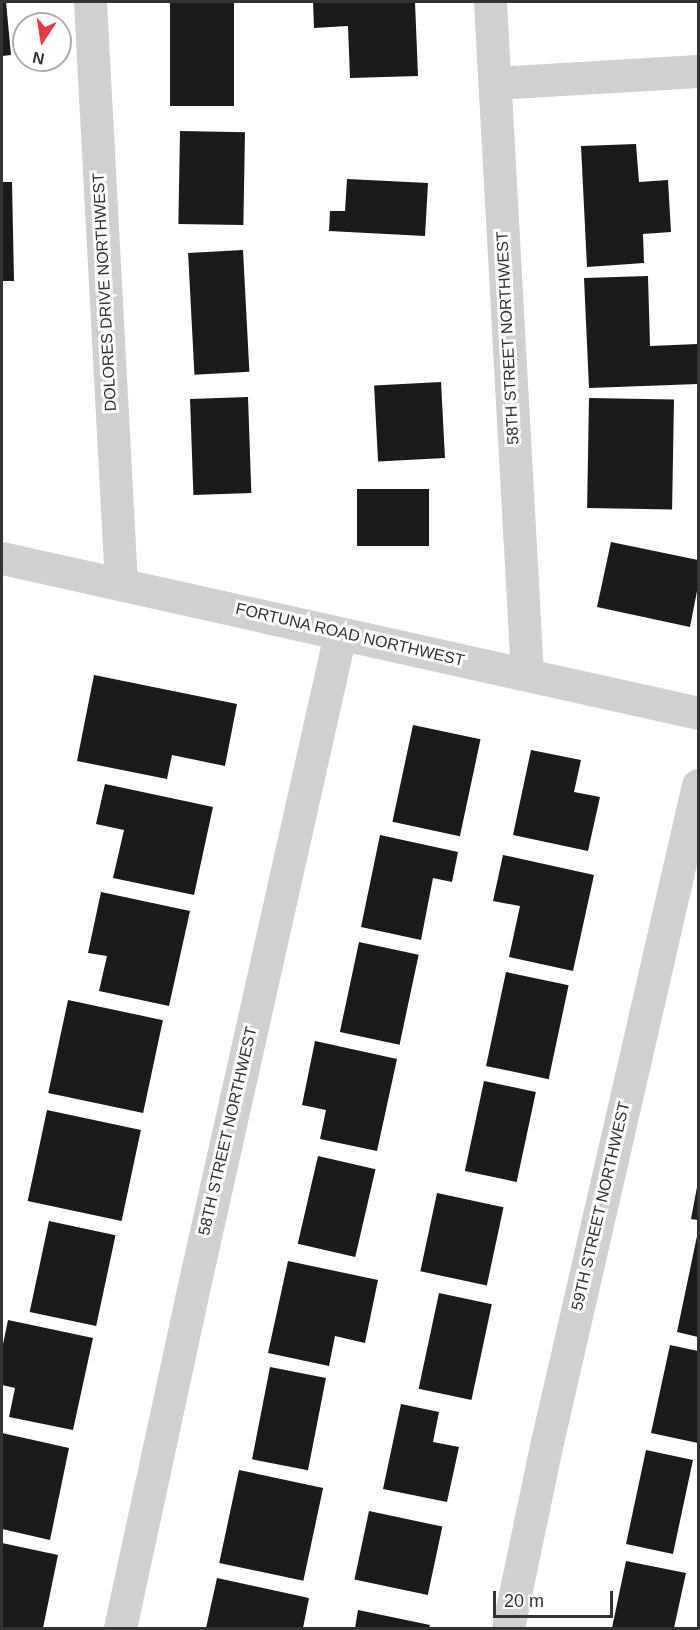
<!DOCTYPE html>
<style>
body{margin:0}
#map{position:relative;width:700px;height:1630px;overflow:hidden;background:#fff;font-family:Helvetica,sans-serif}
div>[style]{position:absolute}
.building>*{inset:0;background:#1a1a1a;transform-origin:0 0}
.minor>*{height:33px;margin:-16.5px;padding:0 16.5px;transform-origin:16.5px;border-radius:16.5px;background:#d0d0d0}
.tertiary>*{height:33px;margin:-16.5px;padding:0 16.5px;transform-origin:16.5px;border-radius:16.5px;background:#d0d0d0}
span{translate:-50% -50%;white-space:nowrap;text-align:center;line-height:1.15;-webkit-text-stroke:6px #fff;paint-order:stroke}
.street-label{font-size:16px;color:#333}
.frame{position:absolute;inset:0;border:3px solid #333;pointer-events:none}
.north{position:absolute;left:12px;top:12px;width:60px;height:60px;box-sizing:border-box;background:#fff;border:2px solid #adadad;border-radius:50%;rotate:192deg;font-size:16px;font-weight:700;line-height:24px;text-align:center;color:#333}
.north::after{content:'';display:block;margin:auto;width:21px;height:27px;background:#e63946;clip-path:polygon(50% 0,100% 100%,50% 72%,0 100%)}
.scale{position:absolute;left:493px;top:1591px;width:120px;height:27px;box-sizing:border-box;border:3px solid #333;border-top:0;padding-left:8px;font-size:18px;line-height:21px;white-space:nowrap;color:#333;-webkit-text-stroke:4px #fff;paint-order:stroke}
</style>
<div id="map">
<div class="building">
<div style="clip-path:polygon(2px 2px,6px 2px,11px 55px,2px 56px)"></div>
<div style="left:170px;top:2px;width:64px;height:104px"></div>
<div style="clip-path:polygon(313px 2px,415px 2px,418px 76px,350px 78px,348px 26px,314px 28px)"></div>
<div style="left:180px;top:131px;width:65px;height:93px;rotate:1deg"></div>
<div style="clip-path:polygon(636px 144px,639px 182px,668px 180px,671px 232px,643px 234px,644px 263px,587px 267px,581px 146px)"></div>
<div style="clip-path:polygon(347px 179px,428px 183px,425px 236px,329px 231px,330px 211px,345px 211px)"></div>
<div style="clip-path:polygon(2px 182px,12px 182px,14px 281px,2px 281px)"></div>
<div style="left:243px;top:250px;width:122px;height:55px;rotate:87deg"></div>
<div style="clip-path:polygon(648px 276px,650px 346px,698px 344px,698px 384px,589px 388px,584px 278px)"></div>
<div style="left:441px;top:382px;width:76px;height:67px;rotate:87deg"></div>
<div style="left:248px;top:397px;width:96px;height:58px;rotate:88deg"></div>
<div style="left:589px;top:398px;width:85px;height:110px;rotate:1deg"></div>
<div style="left:357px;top:489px;width:72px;height:57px"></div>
<div style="clip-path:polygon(611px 542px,698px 560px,698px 586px,690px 627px,597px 607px)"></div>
<div style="clip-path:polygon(94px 675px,237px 704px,225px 766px,172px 755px,167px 779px,77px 761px)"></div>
<div style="left:413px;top:725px;width:69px;height:99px;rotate:12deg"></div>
<div style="clip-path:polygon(531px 750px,581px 760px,574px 792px,600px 797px,588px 851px,513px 835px)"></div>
<div style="clip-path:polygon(105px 784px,213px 807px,194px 895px,113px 878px,124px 830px,96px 824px)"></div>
<div style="clip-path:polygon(380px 835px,458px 852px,452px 882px,433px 878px,421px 940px,361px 927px)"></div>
<div style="clip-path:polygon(503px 855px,594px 875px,573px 971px,509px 957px,520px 906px,493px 901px)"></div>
<div style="clip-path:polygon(101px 892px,190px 911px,169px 1006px,99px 991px,107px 956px,88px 953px)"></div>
<div style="left:359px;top:942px;width:61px;height:92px;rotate:12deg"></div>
<div style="left:506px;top:972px;width:64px;height:96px;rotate:12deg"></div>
<div style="left:68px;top:1000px;width:97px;height:95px;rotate:12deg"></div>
<div style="clip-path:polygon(315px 1041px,397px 1059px,377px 1151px,320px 1139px,326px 1110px,302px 1105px)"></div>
<div style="left:484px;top:1081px;width:53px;height:92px;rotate:12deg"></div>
<div style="left:47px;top:1110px;width:96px;height:93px;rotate:12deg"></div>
<div style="left:318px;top:1156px;width:59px;height:90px;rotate:13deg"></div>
<div style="clip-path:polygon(697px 1187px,698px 1187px,698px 1220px,691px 1219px)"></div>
<div style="left:437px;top:1193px;width:68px;height:80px;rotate:12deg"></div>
<div style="left:49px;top:1221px;width:68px;height:93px;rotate:12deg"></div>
<div style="clip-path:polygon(697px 1236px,698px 1236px,698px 1337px,677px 1332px)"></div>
<div style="clip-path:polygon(288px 1261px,378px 1280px,365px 1343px,335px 1336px,329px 1366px,268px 1353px)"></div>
<div style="left:439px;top:1293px;width:54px;height:98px;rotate:12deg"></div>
<div style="clip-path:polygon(8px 1320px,93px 1338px,73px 1430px,9px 1417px,15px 1388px,2px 1385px,2px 1349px)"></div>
<div style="clip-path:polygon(670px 1345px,698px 1351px,698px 1443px,651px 1433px)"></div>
<div style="left:270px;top:1367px;width:57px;height:94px;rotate:11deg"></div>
<div style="clip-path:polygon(401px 1404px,439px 1412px,433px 1442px,459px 1447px,447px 1502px,383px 1489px)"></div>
<div style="clip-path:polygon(2px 1433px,69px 1448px,50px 1540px,2px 1529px)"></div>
<div style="left:646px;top:1450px;width:48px;height:96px;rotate:12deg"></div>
<div style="left:239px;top:1470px;width:86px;height:95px;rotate:12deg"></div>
<div style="left:369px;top:1511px;width:75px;height:70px;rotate:12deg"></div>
<div style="clip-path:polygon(2px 1543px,58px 1555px,43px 1628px,2px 1628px)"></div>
<div style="clip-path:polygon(626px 1561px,686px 1573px,674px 1628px,612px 1628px)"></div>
<div style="clip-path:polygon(217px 1578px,309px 1598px,303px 1628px,206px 1628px)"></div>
<div style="clip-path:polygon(358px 1610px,430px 1625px,429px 1628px,355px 1628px)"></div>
</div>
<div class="minor">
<div style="left:90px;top:2px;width:582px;rotate:86.95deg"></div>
<div style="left:495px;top:83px;width:203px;rotate:-3.4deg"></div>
<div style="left:120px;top:1628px;width:337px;rotate:-77.8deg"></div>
<div style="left:191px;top:1299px;width:681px;rotate:-77.37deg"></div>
<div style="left:508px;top:1628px;width:190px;rotate:-78.2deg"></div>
<div style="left:547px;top:1442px;width:674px;rotate:-77.06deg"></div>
</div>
<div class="tertiary">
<div style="left:490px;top:2px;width:673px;rotate:86.85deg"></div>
<div style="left:2px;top:558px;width:713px;rotate:12.55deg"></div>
</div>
<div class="street-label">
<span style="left:105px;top:292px;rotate:-93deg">DOLORES DRIVE NORTHWEST</span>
<span style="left:508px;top:338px;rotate:-93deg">58TH STREET NORTHWEST</span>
<span style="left:350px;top:635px;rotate:13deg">FORTUNA ROAD NORTHWEST</span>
<span style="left:228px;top:1131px;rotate:-77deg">58TH STREET NORTHWEST</span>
<span style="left:601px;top:1206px;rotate:-77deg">59TH STREET NORTHWEST</span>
</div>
<div class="frame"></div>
<div class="north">N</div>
<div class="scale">20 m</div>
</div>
